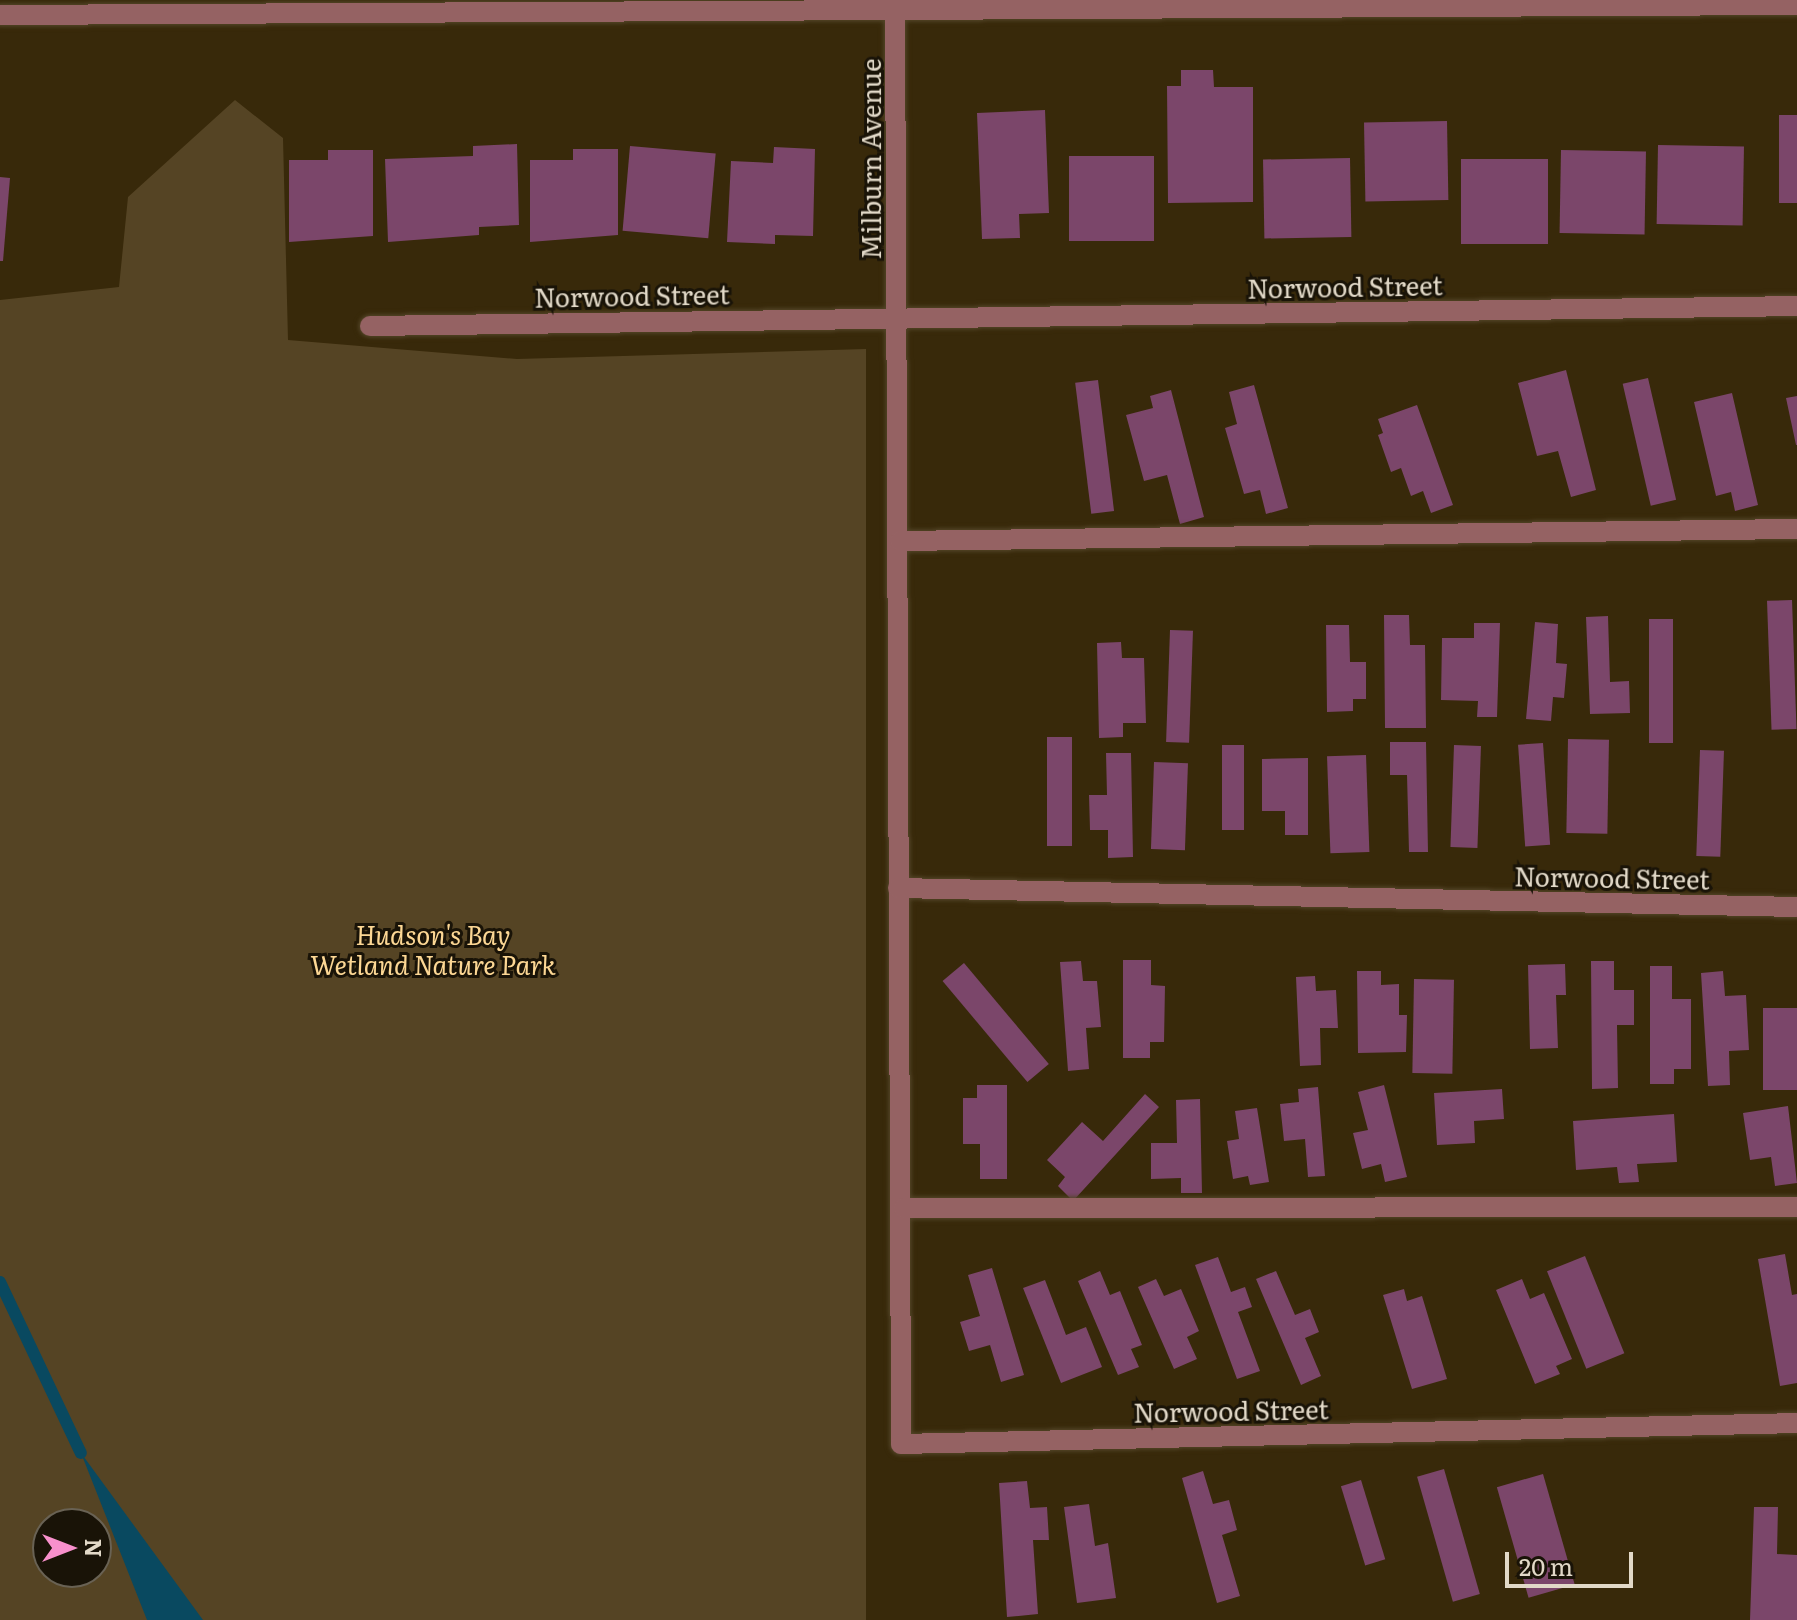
<!DOCTYPE html>
<style>
body{margin:0}
#map{position:relative;width:1797px;height:1620px;overflow:hidden;background:#38290a;font-family:Literata,serif}
div>[style]{position:absolute}
.green>*{inset:0;background:#554424}
.water>*{inset:0;background:#094960}
.stream>*{height:12px;margin:-6px;padding:0 6px;transform-origin:6px;border-radius:6px;background:#094960}
.building>*{inset:0;background:#7b466a;transform-origin:0 0}
.roads{filter:drop-shadow(0 0 2px #534528) drop-shadow(0 0 2px #534528)}
.minor>*{height:20px;margin:-10px;padding:0 10px;transform-origin:10px;border-radius:10px;background:#956263}
span{translate:-50% -50%;white-space:nowrap;text-align:center;line-height:1.15;-webkit-text-stroke:6px #191307;paint-order:stroke}
.street-label{font-size:26px;color:#e2d9c8}
.park-label{font-size:26px;color:#fcd794;font-style:italic}
.north{position:absolute;left:32px;top:1508px;width:80px;height:80px;box-sizing:border-box;background:#191307;border:2px solid #696254;border-radius:50%;rotate:90deg;font-size:22px;font-weight:700;line-height:32px;text-align:center;color:#e2d9c8}
.north::after{content:'';display:block;margin:auto;width:28px;height:36px;background:#f890cc;clip-path:polygon(50% 0,100% 100%,50% 72%,0 100%)}
.scale{position:absolute;left:1505px;top:1552px;width:128px;height:36px;box-sizing:border-box;border:4px solid #e2d9c8;border-top:0;padding-left:10px;font-size:24px;line-height:28px;white-space:nowrap;color:#e2d9c8;-webkit-text-stroke:6px #191307;paint-order:stroke}
</style>
<div id="map">
<div class="green">
<div style="clip-path:polygon(evenodd,235px 100px,283px 138px,288px 340px,517px 359px,866px 349px,866px 1620px,0 1620px,0 300px,119px 287px,128px 197px,235px 100px,48px 1524px,96px 1524px,96px 1572px,48px 1572px,48px 1524px)"></div>
</div>
<div class="water">
<div style="clip-path:polygon(81px 1453px,203px 1620px,147px 1620px)"></div>
</div>
<div class="stream">
<div style="left:0;top:1282px;width:189px;rotate:64.7deg"></div>
</div>
<div class="building">
<div style="clip-path:polygon(1181px 70px,1213px 70px,1214px 87px,1253px 87px,1253px 202px,1168px 203px,1167px 86px,1181px 86px)"></div>
<div style="clip-path:polygon(1045px 110px,1049px 213px,1019px 214px,1020px 238px,982px 239px,977px 113px)"></div>
<div style="left:1779px;top:115px;width:18px;height:88px"></div>
<div style="left:1447px;top:121px;width:79px;height:83px;rotate:89deg"></div>
<div style="clip-path:polygon(517px 144px,519px 225px,479px 227px,479px 235px,388px 242px,385px 159px,473px 156px,473px 146px)"></div>
<div style="left:1658px;top:145px;width:86px;height:79px;rotate:1deg"></div>
<div style="left:630px;top:146px;width:86px;height:85px;rotate:5deg"></div>
<div style="clip-path:polygon(774px 147px,815px 149px,813px 236px,775px 235px,775px 244px,727px 242px,731px 161px,773px 163px)"></div>
<div style="clip-path:polygon(573px 149px,618px 149px,618px 235px,530px 242px,530px 160px,573px 160px)"></div>
<div style="clip-path:polygon(328px 150px,373px 150px,373px 236px,289px 242px,289px 160px,328px 160px)"></div>
<div style="left:1561px;top:150px;width:85px;height:83px;rotate:1deg"></div>
<div style="left:1069px;top:156px;width:85px;height:85px"></div>
<div style="left:1350px;top:158px;width:79px;height:87px;rotate:89deg"></div>
<div style="left:1461px;top:159px;width:87px;height:85px"></div>
<div style="clip-path:polygon(0 177px,10px 178px,3px 261px,0 261px)"></div>
<div style="clip-path:polygon(1566px 370px,1596px 490px,1571px 497px,1558px 451px,1537px 456px,1518px 383px)"></div>
<div style="left:1648px;top:378px;width:125px;height:26px;rotate:77deg"></div>
<div style="left:1098px;top:380px;width:132px;height:23px;rotate:83deg"></div>
<div style="clip-path:polygon(1254px 385px,1288px 508px,1266px 514px,1260px 490px,1244px 494px,1225px 428px,1237px 424px,1229px 392px)"></div>
<div style="clip-path:polygon(1171px 390px,1204px 517px,1180px 524px,1167px 475px,1144px 481px,1126px 415px,1153px 408px,1150px 396px)"></div>
<div style="clip-path:polygon(1732px 393px,1758px 505px,1735px 511px,1731px 492px,1716px 496px,1694px 402px)"></div>
<div style="clip-path:polygon(1797px 396px,1797px 445px,1796px 445px,1786px 398px)"></div>
<div style="clip-path:polygon(1417px 405px,1453px 505px,1431px 513px,1423px 491px,1411px 496px,1401px 468px,1391px 472px,1378px 435px,1383px 433px,1378px 419px)"></div>
<div style="left:1792px;top:600px;width:129px;height:25px;rotate:88deg"></div>
<div style="clip-path:polygon(1384px 615px,1409px 615px,1410px 645px,1425px 645px,1426px 728px,1385px 728px)"></div>
<div style="clip-path:polygon(1608px 616px,1610px 682px,1629px 681px,1630px 713px,1590px 714px,1586px 617px)"></div>
<div style="left:1649px;top:619px;width:24px;height:124px"></div>
<div style="clip-path:polygon(1535px 622px,1558px 624px,1556px 663px,1567px 664px,1564px 698px,1553px 697px,1551px 721px,1526px 719px)"></div>
<div style="clip-path:polygon(1474px 623px,1500px 623px,1497px 717px,1477px 717px,1478px 701px,1441px 700px,1442px 638px,1474px 638px)"></div>
<div style="clip-path:polygon(1326px 625px,1349px 625px,1350px 662px,1366px 662px,1366px 699px,1353px 699px,1353px 711px,1327px 712px)"></div>
<div style="left:1170px;top:630px;width:23px;height:112px;rotate:2deg"></div>
<div style="clip-path:polygon(1121px 642px,1122px 658px,1144px 658px,1146px 723px,1123px 723px,1123px 737px,1099px 738px,1097px 643px)"></div>
<div style="left:1047px;top:737px;width:25px;height:109px"></div>
<div style="left:1568px;top:739px;width:41px;height:94px;rotate:1deg"></div>
<div style="clip-path:polygon(1390px 742px,1426px 742px,1428px 852px,1409px 852px,1407px 775px,1390px 775px)"></div>
<div style="left:1543px;top:743px;width:102px;height:25px;rotate:86deg"></div>
<div style="left:1222px;top:745px;width:22px;height:85px"></div>
<div style="left:1454px;top:745px;width:27px;height:102px;rotate:2deg"></div>
<div style="left:1700px;top:750px;width:24px;height:106px;rotate:2deg"></div>
<div style="clip-path:polygon(1106px 753px,1131px 753px,1133px 857px,1108px 858px,1108px 830px,1090px 830px,1089px 795px,1107px 795px)"></div>
<div style="left:1366px;top:755px;width:97px;height:39px;rotate:88deg"></div>
<div style="clip-path:polygon(1308px 758px,1308px 835px,1285px 835px,1285px 811px,1262px 811px,1262px 759px)"></div>
<div style="left:1154px;top:762px;width:34px;height:87px;rotate:2deg"></div>
<div style="clip-path:polygon(1123px 960px,1151px 960px,1151px 985px,1165px 986px,1164px 1042px,1150px 1042px,1150px 1058px,1123px 1058px)"></div>
<div style="clip-path:polygon(1081px 961px,1083px 981px,1097px 981px,1101px 1027px,1086px 1028px,1089px 1069px,1068px 1071px,1060px 962px)"></div>
<div style="clip-path:polygon(1591px 961px,1614px 961px,1614px 990px,1634px 990px,1634px 1025px,1617px 1025px,1618px 1088px,1592px 1089px)"></div>
<div style="left:964px;top:963px;width:132px;height:28px;rotate:50deg"></div>
<div style="clip-path:polygon(1565px 964px,1566px 995px,1556px 995px,1558px 1048px,1530px 1049px,1528px 965px)"></div>
<div style="clip-path:polygon(1650px 966px,1672px 966px,1672px 999px,1691px 999px,1691px 1069px,1674px 1069px,1674px 1084px,1650px 1084px)"></div>
<div style="clip-path:polygon(1357px 971px,1381px 971px,1381px 985px,1399px 984px,1399px 1015px,1407px 1015px,1406px 1052px,1358px 1053px)"></div>
<div style="clip-path:polygon(1723px 971px,1725px 996px,1746px 995px,1749px 1050px,1729px 1051px,1730px 1085px,1708px 1086px,1701px 973px)"></div>
<div style="clip-path:polygon(1315px 976px,1316px 991px,1336px 990px,1338px 1028px,1320px 1028px,1321px 1065px,1300px 1066px,1296px 977px)"></div>
<div style="left:1414px;top:979px;width:40px;height:94px;rotate:1deg"></div>
<div style="left:1797px;top:1008px;width:82px;height:34px;rotate:90deg"></div>
<div style="clip-path:polygon(977px 1085px,1007px 1085px,1007px 1179px,980px 1179px,980px 1144px,963px 1144px,963px 1098px,977px 1098px)"></div>
<div style="clip-path:polygon(1384px 1085px,1407px 1177px,1385px 1182px,1381px 1164px,1362px 1169px,1353px 1133px,1368px 1130px,1358px 1092px)"></div>
<div style="clip-path:polygon(1318px 1087px,1325px 1176px,1308px 1177px,1305px 1139px,1284px 1141px,1280px 1104px,1299px 1102px,1298px 1089px)"></div>
<div style="clip-path:polygon(1502px 1089px,1504px 1119px,1474px 1121px,1475px 1143px,1437px 1145px,1434px 1093px)"></div>
<div style="clip-path:polygon(1145px 1094px,1159px 1107px,1073px 1201px,1058px 1186px,1065px 1177px,1047px 1160px,1082px 1122px,1103px 1141px)"></div>
<div style="clip-path:polygon(1200px 1099px,1202px 1193px,1181px 1193px,1181px 1178px,1151px 1179px,1151px 1143px,1177px 1143px,1176px 1100px)"></div>
<div style="clip-path:polygon(1788px 1106px,1797px 1183px,1775px 1186px,1771px 1157px,1750px 1160px,1743px 1113px)"></div>
<div style="clip-path:polygon(1257px 1108px,1269px 1182px,1250px 1185px,1248px 1176px,1233px 1179px,1227px 1141px,1239px 1139px,1235px 1111px)"></div>
<div style="clip-path:polygon(1674px 1114px,1677px 1162px,1637px 1164px,1639px 1182px,1619px 1183px,1617px 1167px,1576px 1170px,1573px 1121px)"></div>
<div style="clip-path:polygon(1785px 1254px,1792px 1295px,1797px 1294px,1797px 1383px,1780px 1386px,1758px 1259px)"></div>
<div style="left:1585px;top:1256px;width:105px;height:41px;rotate:68deg"></div>
<div style="clip-path:polygon(1218px 1257px,1231px 1292px,1245px 1287px,1252px 1307px,1238px 1312px,1260px 1371px,1237px 1379px,1195px 1265px)"></div>
<div style="clip-path:polygon(992px 1268px,1024px 1375px,1001px 1382px,990px 1345px,969px 1351px,960px 1322px,980px 1316px,968px 1275px)"></div>
<div style="clip-path:polygon(1100px 1271px,1110px 1295px,1120px 1291px,1142px 1345px,1131px 1349px,1139px 1367px,1118px 1375px,1078px 1281px)"></div>
<div style="clip-path:polygon(1276px 1271px,1295px 1315px,1310px 1309px,1319px 1332px,1305px 1338px,1321px 1376px,1301px 1385px,1256px 1279px)"></div>
<div style="clip-path:polygon(1156px 1279px,1164px 1296px,1181px 1289px,1199px 1331px,1187px 1337px,1197px 1359px,1174px 1369px,1138px 1287px)"></div>
<div style="clip-path:polygon(1522px 1279px,1530px 1299px,1544px 1293px,1572px 1359px,1556px 1366px,1560px 1374px,1535px 1384px,1496px 1290px)"></div>
<div style="clip-path:polygon(1045px 1280px,1066px 1335px,1086px 1327px,1102px 1367px,1061px 1383px,1023px 1288px)"></div>
<div style="clip-path:polygon(1404px 1289px,1407px 1301px,1422px 1296px,1447px 1379px,1412px 1389px,1383px 1295px)"></div>
<div style="left:1444px;top:1469px;width:130px;height:28px;rotate:74deg"></div>
<div style="clip-path:polygon(1203px 1471px,1213px 1504px,1229px 1500px,1237px 1530px,1222px 1535px,1240px 1596px,1217px 1603px,1182px 1478px)"></div>
<div style="left:1543px;top:1474px;width:115px;height:48px;rotate:74deg"></div>
<div style="left:1361px;top:1480px;width:83px;height:21px;rotate:73deg"></div>
<div style="clip-path:polygon(1027px 1481px,1030px 1508px,1047px 1507px,1049px 1540px,1033px 1540px,1038px 1614px,1007px 1617px,999px 1483px)"></div>
<div style="clip-path:polygon(1089px 1504px,1095px 1546px,1108px 1543px,1116px 1598px,1077px 1603px,1064px 1507px)"></div>
<div style="clip-path:polygon(1754px 1507px,1778px 1507px,1777px 1554px,1797px 1555px,1797px 1620px,1750px 1620px)"></div>
</div>
<div class="roads">
<div class="minor">
<div style="left:895px;top:0;width:1444px;rotate:89.76deg"></div>
<div style="left:901px;top:1444px;width:896px;rotate:-1.34deg"></div>
<div style="left:0;top:15px;width:1797px;rotate:-0.32deg"></div>
<div style="left:370px;top:326px;width:1427px;rotate:-0.8deg"></div>
<div style="left:900px;top:541px;width:897px;rotate:-0.77deg"></div>
<div style="left:898px;top:888px;width:899px;rotate:1.21deg"></div>
<div style="left:904px;top:1208px;width:893px;rotate:-0.06deg"></div>
</div>
</div>
<div class="street-label">
<span style="left:870px;top:159px;rotate:-90deg">Milburn Avenue</span>
<span style="left:1345px;top:286px;rotate:-1deg">Norwood Street</span>
<span style="left:632px;top:295px;rotate:-1deg">Norwood Street</span>
<span style="left:1612px;top:877px;rotate:1deg">Norwood Street</span>
<span style="left:1231px;top:1410px;rotate:-1deg">Norwood Street</span>
</div>
<div class="park-label">
<span style="left:433px;top:949px">Hudson's Bay<br>Wetland Nature Park</span>
</div>
<div class="north">N</div>
<div class="scale">20 m</div>
</div>
